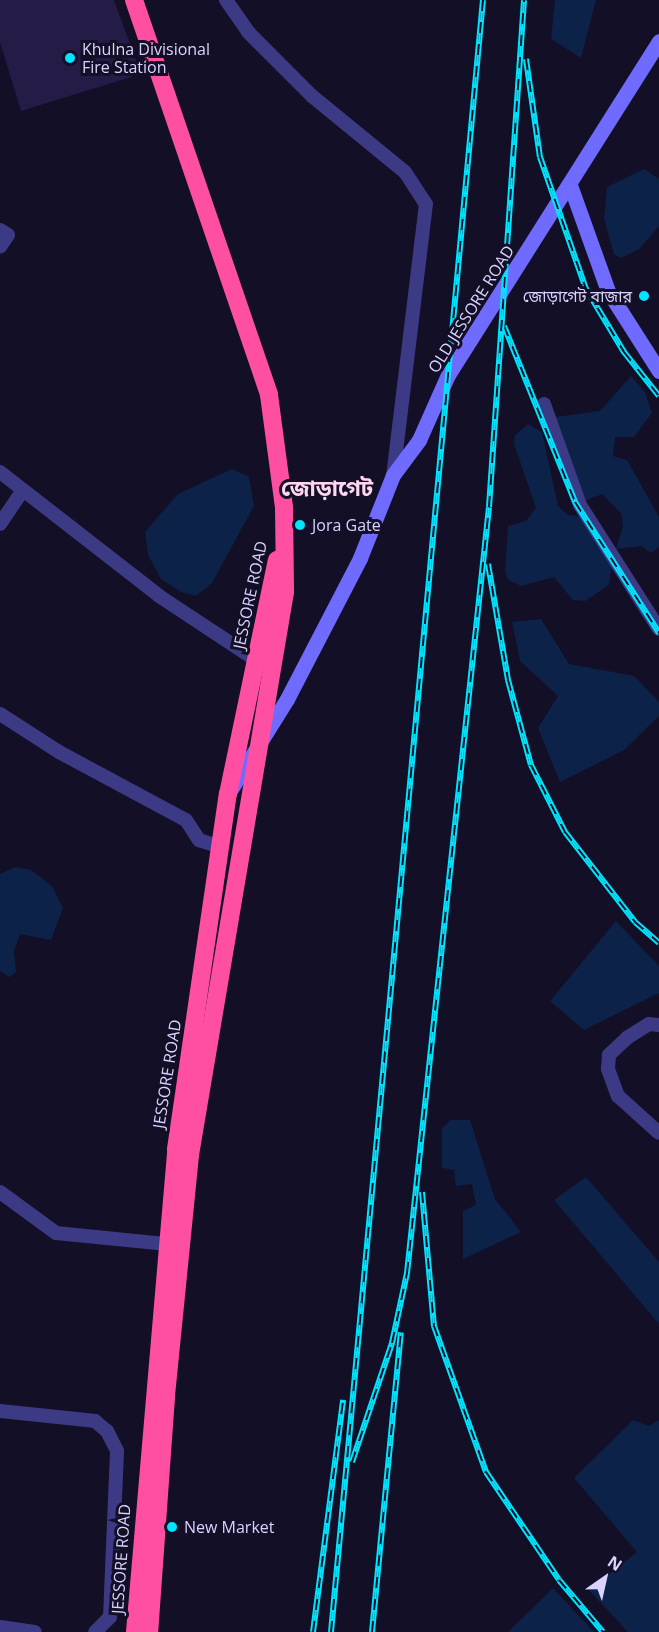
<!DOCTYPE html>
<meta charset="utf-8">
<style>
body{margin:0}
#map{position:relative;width:659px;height:1632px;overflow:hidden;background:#130f26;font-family:"Open Sans","Noto Sans Bengali",sans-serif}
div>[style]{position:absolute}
.water>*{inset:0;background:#0c2248}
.building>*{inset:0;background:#241b47}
.street>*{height:14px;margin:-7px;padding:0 7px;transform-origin:7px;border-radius:7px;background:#3d3a85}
.secondary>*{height:15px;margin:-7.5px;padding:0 7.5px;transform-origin:7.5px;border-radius:7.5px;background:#6f6bff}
.highway>*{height:18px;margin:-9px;padding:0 9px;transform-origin:9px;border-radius:9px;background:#ff4fa3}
.rail>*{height:6px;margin-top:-3px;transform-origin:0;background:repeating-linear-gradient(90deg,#130f26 0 11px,#00e5ff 0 22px);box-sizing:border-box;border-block:2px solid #00e5ff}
.dots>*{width:16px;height:16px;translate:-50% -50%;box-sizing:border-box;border:3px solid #130f26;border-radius:50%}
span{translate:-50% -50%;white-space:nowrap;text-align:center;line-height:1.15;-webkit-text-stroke:6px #130f26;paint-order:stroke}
.poi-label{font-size:16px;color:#d9d4ff}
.left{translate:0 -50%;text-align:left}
.right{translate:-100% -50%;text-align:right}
.street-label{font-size:16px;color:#d9d4ff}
.district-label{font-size:22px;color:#ffd6f0;font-weight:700}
.north{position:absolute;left:575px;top:1548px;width:60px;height:60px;-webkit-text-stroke:4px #130f26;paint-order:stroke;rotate:34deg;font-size:16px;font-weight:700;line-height:24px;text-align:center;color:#d9d4ff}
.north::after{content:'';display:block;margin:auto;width:21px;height:27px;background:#d9d4ff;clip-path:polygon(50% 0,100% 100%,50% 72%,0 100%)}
</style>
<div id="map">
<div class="water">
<div style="clip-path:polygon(555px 0,596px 0,581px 58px,551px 39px)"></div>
<div style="clip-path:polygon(644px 169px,659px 179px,659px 226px,639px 249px,621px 258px,614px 254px,604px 219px,607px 187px)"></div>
<div style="clip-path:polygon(631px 376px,645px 392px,652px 413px,634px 437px,615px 437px,613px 456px,627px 460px,659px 517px,659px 547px,651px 553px,642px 546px,616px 549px,623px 526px,621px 513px,602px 494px,584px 501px,555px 417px,600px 411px)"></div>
<div style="clip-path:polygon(528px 424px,542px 432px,558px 506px,568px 515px,583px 517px,612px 565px,609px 585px,585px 601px,573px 600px,554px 577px,521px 586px,508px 580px,505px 572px,508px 526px,526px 521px,536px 508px,514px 444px,515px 435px)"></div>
<div style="clip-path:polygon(232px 469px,249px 477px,254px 506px,212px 583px,196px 596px,181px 592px,161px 579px,148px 555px,145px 532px,178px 494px)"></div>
<div style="clip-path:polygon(541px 619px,569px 664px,634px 676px,659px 702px,659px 716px,624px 750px,560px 782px,538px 728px,558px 696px,520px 661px,512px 622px)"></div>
<div style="clip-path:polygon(15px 867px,31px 870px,52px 886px,63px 908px,51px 940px,20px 934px,14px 951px,16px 972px,9px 977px,0 971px,0 874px)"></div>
<div style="clip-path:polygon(616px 921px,659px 966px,659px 993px,584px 1030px,550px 1001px)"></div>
<div style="clip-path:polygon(451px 1120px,470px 1120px,495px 1199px,521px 1232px,463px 1259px,463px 1211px,476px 1205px,472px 1184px,456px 1186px,454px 1170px,442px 1168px,442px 1128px)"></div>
<div style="clip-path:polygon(586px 1177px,659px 1262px,659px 1324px,554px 1200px)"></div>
<div style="clip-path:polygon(633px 1420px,649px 1426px,659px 1420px,659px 1632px,628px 1632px,589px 1590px,637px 1552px,574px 1478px)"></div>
<div style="clip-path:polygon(553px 1588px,594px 1632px,508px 1632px)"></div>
</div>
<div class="building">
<div style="clip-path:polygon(0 0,114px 0,141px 74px,21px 111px,0 42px)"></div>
</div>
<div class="street">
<div style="left:226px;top:0;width:39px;rotate:55deg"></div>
<div style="left:248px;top:32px;width:91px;rotate:45deg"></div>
<div style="left:312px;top:96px;width:120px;rotate:39.3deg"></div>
<div style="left:405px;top:172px;width:38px;rotate:57deg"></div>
<div style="left:426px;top:204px;width:273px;rotate:96.9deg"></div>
<div style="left:0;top:230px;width:9px;rotate:32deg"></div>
<div style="left:8px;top:235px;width:14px;rotate:124deg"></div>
<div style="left:544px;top:404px;width:107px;rotate:70.4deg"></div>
<div style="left:580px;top:505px;width:147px;rotate:57.5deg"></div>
<div style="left:0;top:472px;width:202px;rotate:37.9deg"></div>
<div style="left:159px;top:596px;width:116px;rotate:33.4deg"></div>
<div style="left:0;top:524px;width:41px;rotate:-55.9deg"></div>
<div style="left:0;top:714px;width:70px;rotate:32.8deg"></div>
<div style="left:59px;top:752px;width:144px;rotate:28.2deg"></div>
<div style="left:186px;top:820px;width:24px;rotate:57deg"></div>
<div style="left:199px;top:840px;width:23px;rotate:18deg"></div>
<div style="left:659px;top:1025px;width:10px;rotate:-174deg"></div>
<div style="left:649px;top:1024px;width:26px;rotate:148deg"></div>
<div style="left:627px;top:1038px;width:25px;rotate:137deg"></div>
<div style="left:609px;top:1055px;width:14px;rotate:94deg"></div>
<div style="left:608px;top:1069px;width:29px;rotate:70deg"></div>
<div style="left:618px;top:1096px;width:55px;rotate:42.1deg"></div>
<div style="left:0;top:1192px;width:69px;rotate:36.2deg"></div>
<div style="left:56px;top:1233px;width:112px;rotate:5.7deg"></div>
<div style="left:0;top:1411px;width:96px;rotate:6deg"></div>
<div style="left:95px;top:1421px;width:16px;rotate:40deg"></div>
<div style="left:107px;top:1431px;width:22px;rotate:63deg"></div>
<div style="left:117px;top:1451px;width:166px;rotate:92.4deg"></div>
<div style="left:110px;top:1617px;width:21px;rotate:135deg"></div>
<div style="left:0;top:1627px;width:35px;rotate:8deg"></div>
</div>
<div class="secondary">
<div style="left:570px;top:185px;width:113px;rotate:70.3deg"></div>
<div style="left:608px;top:291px;width:95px;rotate:57.5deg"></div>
<div style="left:231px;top:789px;width:106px;rotate:-58.1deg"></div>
<div style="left:287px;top:699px;width:159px;rotate:-62.6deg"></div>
<div style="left:360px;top:558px;width:89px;rotate:-68.3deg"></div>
<div style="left:393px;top:475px;width:44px;rotate:-53.4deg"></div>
<div style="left:419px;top:440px;width:71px;rotate:-66deg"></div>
<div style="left:448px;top:375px;width:395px;rotate:-57.7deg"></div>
</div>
<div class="highway">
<div style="left:134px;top:0;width:417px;rotate:71.1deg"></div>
<div style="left:269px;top:395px;width:113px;rotate:82.4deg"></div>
<div style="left:284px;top:507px;width:85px;rotate:89.3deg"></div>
<div style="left:285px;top:592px;width:571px;rotate:99.58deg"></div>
<div style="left:190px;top:1155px;width:243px;rotate:95.7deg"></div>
<div style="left:166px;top:1397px;width:236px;rotate:94.1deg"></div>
<div style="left:135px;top:1632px;width:485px;rotate:-85.1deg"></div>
<div style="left:176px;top:1149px;width:359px;rotate:-81.7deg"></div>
<div style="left:228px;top:794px;width:239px;rotate:-78.2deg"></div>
</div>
<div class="rail">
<div style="left:526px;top:59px;width:99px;rotate:81.9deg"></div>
<div style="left:540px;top:157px;width:140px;rotate:70.8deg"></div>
<div style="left:586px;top:289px;width:74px;rotate:58.9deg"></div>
<div style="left:624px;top:352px;width:56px;rotate:51.5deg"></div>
<div style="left:504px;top:326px;width:190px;rotate:68deg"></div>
<div style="left:575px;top:502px;width:156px;rotate:57.3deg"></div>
<div style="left:488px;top:564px;width:118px;rotate:80.2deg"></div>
<div style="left:508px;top:680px;width:88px;rotate:74.9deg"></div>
<div style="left:531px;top:765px;width:75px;rotate:63.1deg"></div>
<div style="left:565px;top:832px;width:114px;rotate:52.1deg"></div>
<div style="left:635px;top:922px;width:32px;rotate:41deg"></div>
<div style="left:422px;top:1192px;width:135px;rotate:84.9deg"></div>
<div style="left:434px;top:1326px;width:155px;rotate:70.4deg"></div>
<div style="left:486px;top:1472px;width:130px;rotate:55.9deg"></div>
<div style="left:559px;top:1580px;width:68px;rotate:49.8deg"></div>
<div style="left:352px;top:1462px;width:126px;rotate:-71.4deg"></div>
<div style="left:392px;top:1343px;width:72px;rotate:-77.9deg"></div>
<div style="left:407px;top:1273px;width:770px;rotate:-83.89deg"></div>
<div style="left:489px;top:507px;width:508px;rotate:-86.05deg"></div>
<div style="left:313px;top:1632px;width:234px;rotate:-82.6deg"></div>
<div style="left:331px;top:1632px;width:1639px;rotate:-84.68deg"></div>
<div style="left:372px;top:1632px;width:301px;rotate:-84.5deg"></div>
</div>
<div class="dots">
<div style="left:70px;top:58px;background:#00e5ff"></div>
<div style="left:644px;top:296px;background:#00e5ff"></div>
<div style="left:300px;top:525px;background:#00e5ff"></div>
<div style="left:172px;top:1527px;background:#00e5ff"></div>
</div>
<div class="poi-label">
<span class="left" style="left:82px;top:58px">Khulna Divisional<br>Fire Station</span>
<span class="right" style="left:632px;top:296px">জোড়াগেট বাজার</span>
<span class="left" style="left:312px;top:525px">Jora Gate</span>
<span class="left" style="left:184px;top:1527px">New Market</span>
</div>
<div class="street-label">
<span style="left:471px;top:309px;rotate:-58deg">OLD JESSORE ROAD</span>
<span style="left:250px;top:595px;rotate:-78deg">JESSORE ROAD</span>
<span style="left:167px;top:1074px;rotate:-81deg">JESSORE ROAD</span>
<span style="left:121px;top:1559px;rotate:-86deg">JESSORE ROAD</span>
</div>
<div class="district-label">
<span style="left:327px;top:488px">জোড়াগেট</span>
</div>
<div class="north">N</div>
</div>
